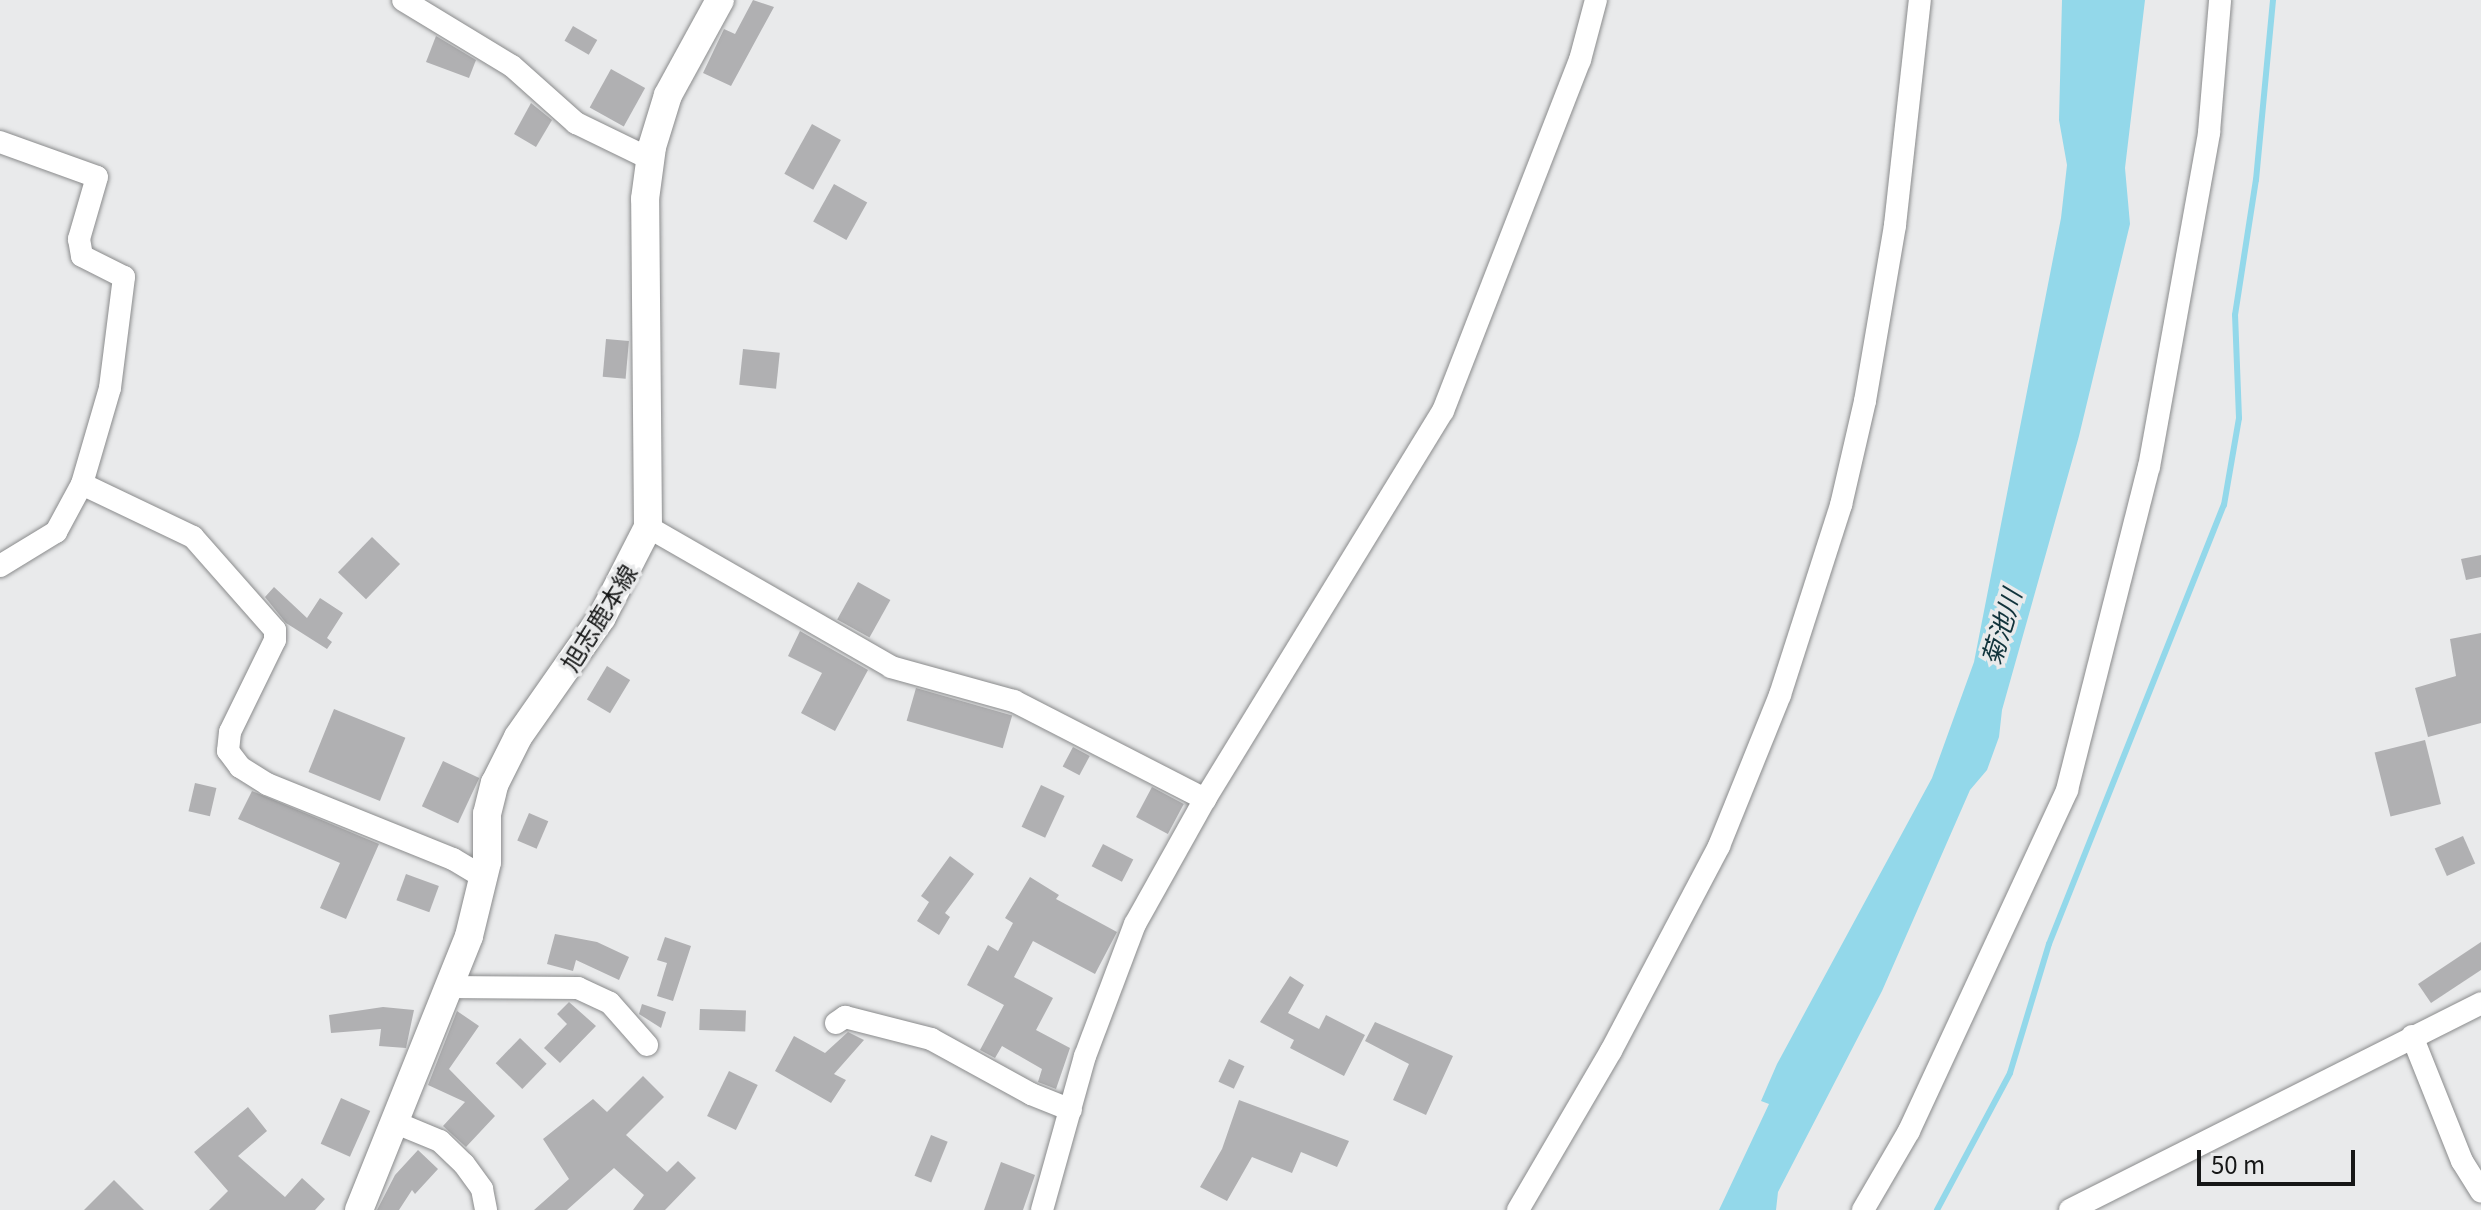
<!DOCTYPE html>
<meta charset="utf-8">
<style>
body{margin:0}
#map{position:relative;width:2481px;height:1210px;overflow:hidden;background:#e9eaeb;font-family:Georgia,"Noto Sans JP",serif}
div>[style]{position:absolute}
.water>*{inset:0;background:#93d8ea}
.stream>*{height:6px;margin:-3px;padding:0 3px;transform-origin:3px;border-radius:3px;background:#93d8ea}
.building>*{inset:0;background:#b0b0b2;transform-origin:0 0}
.roads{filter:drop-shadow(0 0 2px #8a8b8c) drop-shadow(0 0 2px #8a8b8c)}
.minor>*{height:22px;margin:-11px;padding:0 11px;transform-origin:11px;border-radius:11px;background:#fff}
.major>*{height:28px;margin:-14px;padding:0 14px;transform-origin:14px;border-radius:14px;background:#fff}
span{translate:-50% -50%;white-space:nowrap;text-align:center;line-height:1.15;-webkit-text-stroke:7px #e9eaeb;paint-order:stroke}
.street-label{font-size:24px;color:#161717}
.water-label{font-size:26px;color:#11333b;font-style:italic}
.scale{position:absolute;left:2197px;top:1150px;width:158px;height:36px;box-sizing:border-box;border:4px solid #161717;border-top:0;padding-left:10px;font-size:24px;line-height:28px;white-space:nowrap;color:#161717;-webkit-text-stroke:6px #e9eaeb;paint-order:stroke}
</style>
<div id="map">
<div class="water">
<div style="clip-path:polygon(2062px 0,2145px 0,2125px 168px,2130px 224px,2079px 436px,2002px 710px,1999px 737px,1987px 770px,1970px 790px,1882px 991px,1778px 1192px,1776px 1210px,1719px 1210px,1769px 1104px,1761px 1101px,1777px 1064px,1932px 778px,1974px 662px,2061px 218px,2067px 165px,2059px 120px)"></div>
</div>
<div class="stream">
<div style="left:1937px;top:1210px;width:155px;rotate:-61.9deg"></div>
<div style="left:2010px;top:1073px;width:135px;rotate:-73.2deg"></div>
<div style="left:2049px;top:944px;width:473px;rotate:-68.3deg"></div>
<div style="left:2224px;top:505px;width:88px;rotate:-80.2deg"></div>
<div style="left:2239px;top:418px;width:103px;rotate:-92.2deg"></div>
<div style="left:2235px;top:315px;width:137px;rotate:-81.2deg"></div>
<div style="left:2256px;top:180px;width:181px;rotate:-84.6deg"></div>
</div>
<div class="building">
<div style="clip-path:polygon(753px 0,774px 7px,731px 86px,703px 73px,724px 29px,735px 34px)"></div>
<div style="left:573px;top:26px;width:28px;height:17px;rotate:30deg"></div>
<div style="clip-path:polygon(436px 36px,476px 60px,469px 78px,426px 62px)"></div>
<div style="left:611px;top:69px;width:39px;height:44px;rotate:29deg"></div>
<div style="clip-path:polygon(531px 103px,552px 120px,536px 147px,514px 134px)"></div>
<div style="left:812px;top:124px;width:33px;height:57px;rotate:29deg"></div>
<div style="left:834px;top:184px;width:38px;height:43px;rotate:29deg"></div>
<div style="left:606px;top:339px;width:23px;height:38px;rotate:5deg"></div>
<div style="left:743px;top:349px;width:37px;height:36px;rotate:6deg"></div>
<div style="left:372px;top:537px;width:39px;height:49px;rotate:44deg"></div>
<div style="clip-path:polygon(2481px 555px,2481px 577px,2466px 580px,2461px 559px)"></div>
<div style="left:858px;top:582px;width:37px;height:43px;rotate:29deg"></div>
<div style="clip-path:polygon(274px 587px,307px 618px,320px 598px,343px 613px,327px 638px,332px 642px,327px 649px,286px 623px,265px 597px)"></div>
<div style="clip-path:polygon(800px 631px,868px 670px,835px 731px,801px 713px,822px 673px,788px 656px)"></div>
<div style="clip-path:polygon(2481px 633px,2481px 723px,2428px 737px,2415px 688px,2456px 676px,2450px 639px)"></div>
<div style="left:607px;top:666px;width:27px;height:39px;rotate:31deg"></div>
<div style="left:916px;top:688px;width:100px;height:34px;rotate:16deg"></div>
<div style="left:334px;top:709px;width:77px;height:68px;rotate:22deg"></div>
<div style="left:2425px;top:740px;width:66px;height:52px;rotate:76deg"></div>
<div style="left:1073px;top:747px;width:19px;height:22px;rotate:28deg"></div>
<div style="left:443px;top:761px;width:40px;height:50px;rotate:25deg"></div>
<div style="left:195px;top:783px;width:22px;height:29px;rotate:13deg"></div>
<div style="left:1041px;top:785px;width:26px;height:46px;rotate:25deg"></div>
<div style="left:1152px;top:787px;width:36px;height:34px;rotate:28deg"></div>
<div style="clip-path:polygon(252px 791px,379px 844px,346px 919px,320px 908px,340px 863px,238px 819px)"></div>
<div style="left:529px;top:813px;width:21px;height:30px;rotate:23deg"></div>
<div style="left:2463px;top:836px;width:30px;height:31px;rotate:66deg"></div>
<div style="left:1103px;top:844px;width:34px;height:25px;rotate:27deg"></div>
<div style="clip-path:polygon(950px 856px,974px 874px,945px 913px,950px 917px,939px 935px,917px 921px,929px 902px,921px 896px)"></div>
<div style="left:406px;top:874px;width:35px;height:28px;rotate:20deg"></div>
<div style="clip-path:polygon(1030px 877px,1059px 895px,1056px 899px,1117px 932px,1095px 974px,1033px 941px,1014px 977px,1053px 998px,1036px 1030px,1070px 1048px,1056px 1089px,1038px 1082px,1042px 1069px,1002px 1046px,995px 1058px,980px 1050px,1004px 1005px,967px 985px,988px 945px,998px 951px,1013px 923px,1005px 918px)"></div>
<div style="clip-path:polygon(555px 934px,597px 942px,629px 957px,619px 980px,576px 960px,573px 971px,547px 964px)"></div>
<div style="clip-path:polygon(665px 937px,691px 946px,673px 1001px,657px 996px,667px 963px,657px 960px)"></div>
<div style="clip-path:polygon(2481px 942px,2481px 970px,2431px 1003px,2418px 984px)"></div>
<div style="clip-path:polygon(1290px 976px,1304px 985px,1288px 1013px,1319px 1029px,1326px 1015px,1365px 1035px,1344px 1076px,1290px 1048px,1294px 1040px,1260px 1022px)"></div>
<div style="clip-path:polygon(569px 1002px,596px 1026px,560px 1063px,544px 1048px,567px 1024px,557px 1014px)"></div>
<div style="clip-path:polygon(642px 1004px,666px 1012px,661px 1028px,639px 1014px)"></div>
<div style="clip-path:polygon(383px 1007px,414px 1010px,406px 1048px,379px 1046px,381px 1029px,331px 1033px,329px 1015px)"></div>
<div style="left:700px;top:1009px;width:46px;height:21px;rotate:2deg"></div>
<div style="clip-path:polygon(457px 1011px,479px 1026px,449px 1069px,495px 1116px,466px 1147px,443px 1126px,465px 1102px,428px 1085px)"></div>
<div style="clip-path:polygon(1375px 1022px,1453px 1056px,1426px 1115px,1393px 1100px,1409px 1064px,1365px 1041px)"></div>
<div style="clip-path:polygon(848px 1032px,864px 1040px,834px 1074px,846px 1080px,831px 1103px,775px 1071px,794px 1036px,825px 1053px)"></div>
<div style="left:520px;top:1038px;width:37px;height:35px;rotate:44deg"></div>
<div style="left:1229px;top:1059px;width:17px;height:25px;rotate:25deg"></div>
<div style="left:729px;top:1071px;width:32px;height:50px;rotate:26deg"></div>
<div style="clip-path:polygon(643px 1076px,664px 1097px,626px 1135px,667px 1172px,678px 1161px,696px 1178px,665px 1210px,633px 1210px,644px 1195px,614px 1168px,567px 1210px,534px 1210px,569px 1179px,543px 1139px,593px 1099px,607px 1112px)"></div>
<div style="left:341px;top:1098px;width:32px;height:50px;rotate:24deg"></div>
<div style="clip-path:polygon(1239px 1100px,1349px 1141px,1337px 1167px,1301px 1152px,1292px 1173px,1252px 1157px,1227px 1201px,1200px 1187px,1222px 1149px)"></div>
<div style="clip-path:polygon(248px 1107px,267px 1131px,238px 1156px,285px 1197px,302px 1178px,325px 1199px,315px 1210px,209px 1210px,228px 1191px,194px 1152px)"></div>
<div style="left:931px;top:1135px;width:18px;height:44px;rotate:22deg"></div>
<div style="clip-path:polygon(418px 1150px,438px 1169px,415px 1194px,412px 1190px,399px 1210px,377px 1210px,395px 1175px)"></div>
<div style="clip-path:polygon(1001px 1162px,1035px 1175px,1023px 1210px,984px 1210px)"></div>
<div style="clip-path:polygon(114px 1180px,144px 1210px,84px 1210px)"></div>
</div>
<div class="roads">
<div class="minor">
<div style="left:403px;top:0;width:127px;rotate:31.2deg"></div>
<div style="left:512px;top:66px;width:86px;rotate:41.7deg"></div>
<div style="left:576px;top:123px;width:82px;rotate:25.9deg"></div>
<div style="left:0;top:142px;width:103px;rotate:19.8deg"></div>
<div style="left:97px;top:177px;width:65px;rotate:106.2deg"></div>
<div style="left:79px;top:239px;width:17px;rotate:80deg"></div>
<div style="left:82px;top:256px;width:47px;rotate:26.6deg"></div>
<div style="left:124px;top:277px;width:112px;rotate:97.2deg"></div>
<div style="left:110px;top:388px;width:100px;rotate:106.3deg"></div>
<div style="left:82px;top:484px;width:123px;rotate:25.5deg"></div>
<div style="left:193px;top:537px;width:124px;rotate:48.6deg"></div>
<div style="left:275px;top:630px;width:10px;rotate:90deg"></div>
<div style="left:275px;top:640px;width:102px;rotate:116.1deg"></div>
<div style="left:230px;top:732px;width:19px;rotate:96deg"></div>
<div style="left:228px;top:751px;width:20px;rotate:53deg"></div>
<div style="left:240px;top:767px;width:32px;rotate:32deg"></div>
<div style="left:267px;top:784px;width:201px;rotate:22deg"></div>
<div style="left:453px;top:859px;width:35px;rotate:31deg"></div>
<div style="left:648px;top:527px;width:280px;rotate:29.9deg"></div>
<div style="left:891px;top:667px;width:128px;rotate:15.5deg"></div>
<div style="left:1014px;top:701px;width:215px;rotate:27.2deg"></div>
<div style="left:1205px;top:799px;width:143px;rotate:119.2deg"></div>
<div style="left:1135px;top:924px;width:141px;rotate:110.7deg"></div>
<div style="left:1085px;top:1056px;width:160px;rotate:105.6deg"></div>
<div style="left:0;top:566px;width:66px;rotate:-31.3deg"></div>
<div style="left:56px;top:532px;width:55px;rotate:-61.6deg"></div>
<div style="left:1205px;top:799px;width:455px;rotate:-58.5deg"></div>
<div style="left:1443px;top:411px;width:377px;rotate:-68.7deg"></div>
<div style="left:1580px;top:60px;width:62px;rotate:-75.1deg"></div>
<div style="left:447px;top:987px;width:131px;rotate:0.4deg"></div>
<div style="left:578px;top:988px;width:35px;rotate:25deg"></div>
<div style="left:610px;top:1003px;width:56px;rotate:48.6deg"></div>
<div style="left:836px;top:1023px;width:11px;rotate:-34deg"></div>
<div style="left:845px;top:1017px;width:89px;rotate:14.3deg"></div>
<div style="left:931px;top:1039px;width:114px;rotate:28.8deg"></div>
<div style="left:1031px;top:1094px;width:43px;rotate:21.8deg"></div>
<div style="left:2412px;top:1036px;width:135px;rotate:68.2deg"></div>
<div style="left:2462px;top:1161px;width:36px;rotate:58deg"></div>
<div style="left:394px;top:1122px;width:50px;rotate:22.4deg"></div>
<div style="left:440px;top:1141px;width:33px;rotate:44deg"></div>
<div style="left:464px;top:1164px;width:31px;rotate:54deg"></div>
<div style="left:482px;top:1189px;width:21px;rotate:79deg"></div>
<div style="left:1518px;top:1210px;width:184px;rotate:-59.7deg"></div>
<div style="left:1611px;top:1051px;width:232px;rotate:-62.2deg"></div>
<div style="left:1719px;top:846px;width:163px;rotate:-68deg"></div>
<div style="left:1780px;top:695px;width:200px;rotate:-72.2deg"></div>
<div style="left:1841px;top:505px;width:107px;rotate:-77deg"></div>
<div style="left:1865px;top:401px;width:179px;rotate:-80.3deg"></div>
<div style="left:1895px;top:225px;width:226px;rotate:-83.7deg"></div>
<div style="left:1863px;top:1210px;width:91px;rotate:-59.8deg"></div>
<div style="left:1909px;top:1131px;width:376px;rotate:-65.1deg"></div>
<div style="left:2067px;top:790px;width:333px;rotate:-75.8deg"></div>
<div style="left:2149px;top:467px;width:340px;rotate:-79.8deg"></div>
<div style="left:2209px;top:132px;width:132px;rotate:-85.2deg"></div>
<div style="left:2070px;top:1210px;width:460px;rotate:-26.7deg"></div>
</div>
<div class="major">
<div style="left:359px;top:1210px;width:295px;rotate:-68.1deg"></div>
<div style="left:469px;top:936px;width:76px;rotate:-76.3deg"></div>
<div style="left:487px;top:862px;width:48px;rotate:-90deg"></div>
<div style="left:487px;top:814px;width:32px;rotate:-76deg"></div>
<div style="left:495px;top:783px;width:51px;rotate:-63.4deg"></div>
<div style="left:518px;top:737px;width:146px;rotate:-55deg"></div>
<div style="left:602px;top:617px;width:101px;rotate:-62.9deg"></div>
<div style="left:648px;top:527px;width:328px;rotate:-90.5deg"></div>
<div style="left:645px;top:199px;width:52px;rotate:-82.3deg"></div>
<div style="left:652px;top:147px;width:54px;rotate:-72.9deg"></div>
<div style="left:668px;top:95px;width:108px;rotate:-61.3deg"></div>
</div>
</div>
<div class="street-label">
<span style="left:598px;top:617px;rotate:-58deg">旭志鹿本線</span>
</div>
<div class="water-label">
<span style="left:2000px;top:627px;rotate:-73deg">菊池川</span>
</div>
<div class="scale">50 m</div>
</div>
